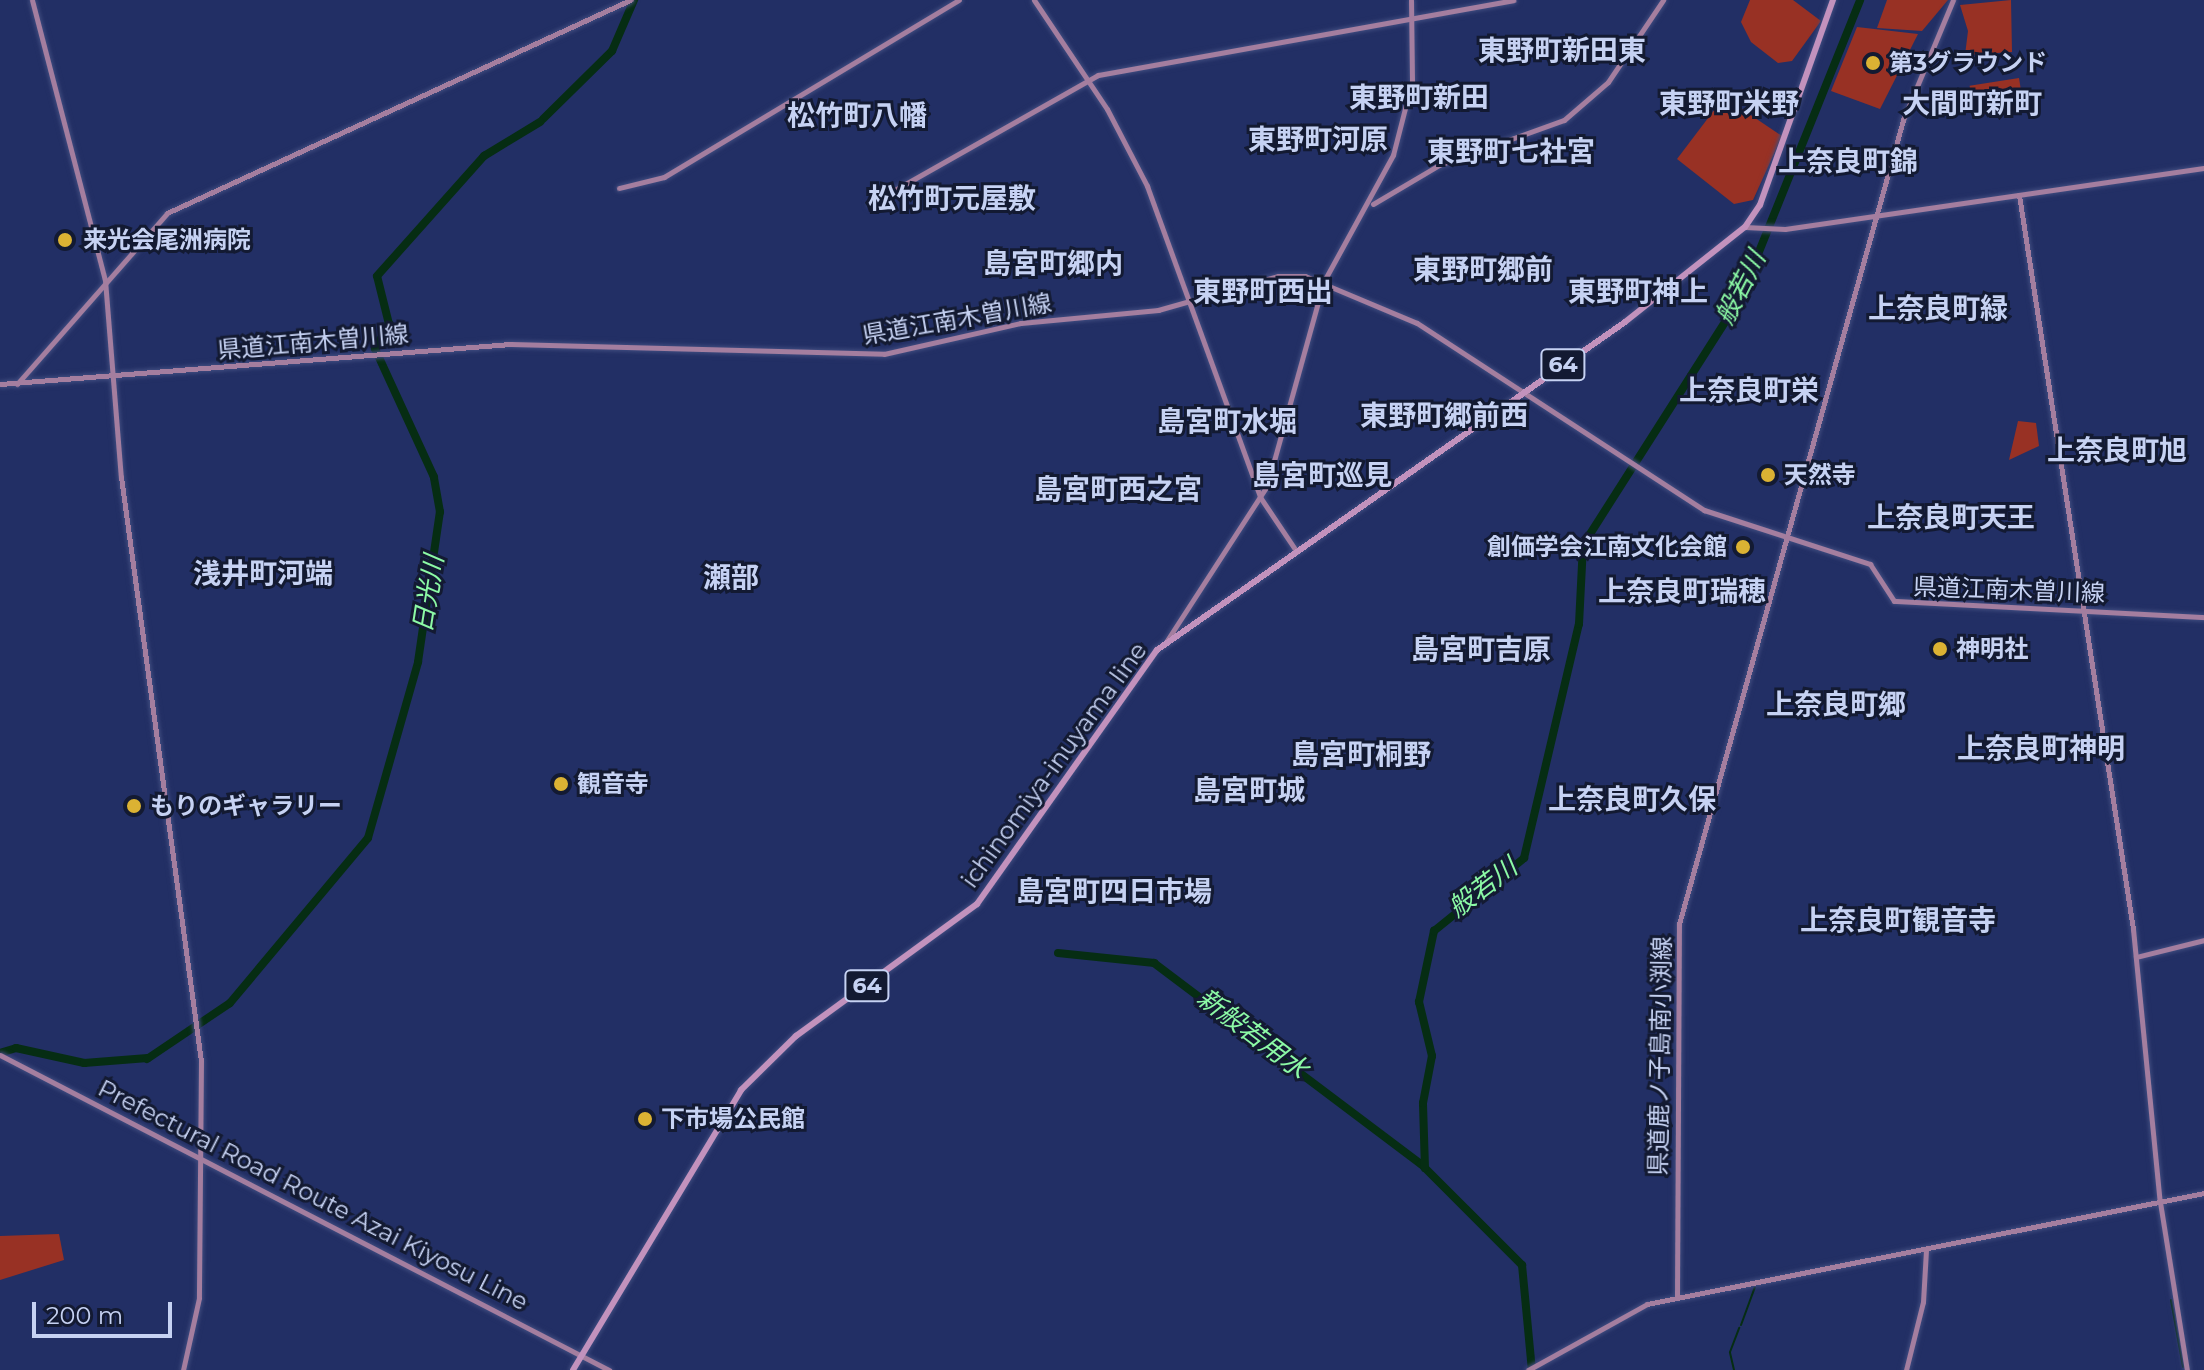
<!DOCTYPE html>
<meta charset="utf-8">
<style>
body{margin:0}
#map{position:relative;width:2204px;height:1370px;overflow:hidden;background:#222f65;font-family:Montserrat,"Noto Sans JP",sans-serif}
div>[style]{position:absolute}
.green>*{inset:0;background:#983124;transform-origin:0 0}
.stream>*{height:2px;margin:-1px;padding:0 1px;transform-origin:1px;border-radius:1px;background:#062d13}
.river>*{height:8px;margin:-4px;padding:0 4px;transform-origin:4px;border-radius:4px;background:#062d13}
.roads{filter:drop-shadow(0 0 2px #404c7f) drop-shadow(0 0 2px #404c7f)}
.secondary>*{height:5px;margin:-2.5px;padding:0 2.5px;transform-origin:2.5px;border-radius:2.5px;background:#a47e9f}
.primary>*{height:6px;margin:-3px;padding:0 3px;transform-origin:3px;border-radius:3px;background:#c292bd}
.dots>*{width:22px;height:22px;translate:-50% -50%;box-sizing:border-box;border:4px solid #131a32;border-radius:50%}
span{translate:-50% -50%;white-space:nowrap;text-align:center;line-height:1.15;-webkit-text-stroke:6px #131a32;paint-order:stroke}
.shield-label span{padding:2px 6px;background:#131a32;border:2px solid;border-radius:6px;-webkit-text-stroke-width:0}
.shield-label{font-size:22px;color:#c6d2f3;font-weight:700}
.poi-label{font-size:24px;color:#c6d2f3;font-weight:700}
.left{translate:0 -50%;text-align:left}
.right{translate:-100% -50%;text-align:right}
.street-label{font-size:24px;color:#c6d2f3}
.water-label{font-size:26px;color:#8cfaa6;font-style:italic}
.quarter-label{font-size:28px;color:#c6d2f3;font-weight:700}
.scale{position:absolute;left:32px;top:1302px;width:140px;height:36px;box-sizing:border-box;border:4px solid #c6d2f3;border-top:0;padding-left:10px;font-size:24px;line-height:28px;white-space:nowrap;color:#c6d2f3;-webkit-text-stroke:6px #131a32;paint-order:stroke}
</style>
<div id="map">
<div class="green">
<div style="clip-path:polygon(1750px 0,1793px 0,1821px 21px,1792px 61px,1778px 63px,1751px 42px,1741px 22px)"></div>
<div style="clip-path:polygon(1887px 0,1948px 0,1922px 31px,1877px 28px)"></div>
<div style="clip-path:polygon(2011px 0,2012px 52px,1965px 55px,1968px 31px,1960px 5px)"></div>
<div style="clip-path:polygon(1857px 27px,1918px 34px,1880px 109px,1831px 91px)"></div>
<div style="left:2019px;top:78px;width:30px;height:50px;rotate:81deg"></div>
<div style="clip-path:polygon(1724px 97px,1782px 136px,1753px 200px,1734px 204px,1677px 159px)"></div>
<div style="clip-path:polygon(2018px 421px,2036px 423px,2039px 446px,2009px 460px)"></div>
<div style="clip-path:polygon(59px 1234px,64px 1260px,0 1280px,0 1236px)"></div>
</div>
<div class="stream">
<div style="left:2171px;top:1300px;width:68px;rotate:79.8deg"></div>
<div style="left:1741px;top:1325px;width:40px;rotate:-69.8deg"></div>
<div style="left:1734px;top:1370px;width:18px;rotate:-103deg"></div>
<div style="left:1730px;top:1352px;width:26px;rotate:-69deg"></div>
</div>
<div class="river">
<div style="left:543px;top:119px;width:97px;rotate:-44.6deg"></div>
<div style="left:612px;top:51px;width:56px;rotate:-66.7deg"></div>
<div style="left:1058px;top:953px;width:97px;rotate:5.9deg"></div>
<div style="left:1154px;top:963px;width:334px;rotate:37deg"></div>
<div style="left:1421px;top:1164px;width:143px;rotate:45deg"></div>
<div style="left:1522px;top:1265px;width:105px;rotate:84.6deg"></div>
<div style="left:0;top:1053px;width:17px;rotate:-17deg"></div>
<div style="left:16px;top:1048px;width:70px;rotate:12.4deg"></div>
<div style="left:84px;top:1063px;width:64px;rotate:-4.5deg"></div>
<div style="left:147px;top:1059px;width:100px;rotate:-34deg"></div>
<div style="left:230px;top:1003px;width:215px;rotate:-50.1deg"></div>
<div style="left:368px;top:838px;width:183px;rotate:-74.1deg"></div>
<div style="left:418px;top:662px;width:152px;rotate:-81.7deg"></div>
<div style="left:440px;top:512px;width:36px;rotate:-100deg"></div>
<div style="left:434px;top:477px;width:141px;rotate:-114.7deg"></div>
<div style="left:375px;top:349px;width:29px;rotate:-61deg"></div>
<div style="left:389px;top:324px;width:49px;rotate:-104deg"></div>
<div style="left:377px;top:276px;width:161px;rotate:-48.3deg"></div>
<div style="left:484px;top:156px;width:66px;rotate:-31.3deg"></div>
<div style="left:1425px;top:1168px;width:65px;rotate:-91.8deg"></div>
<div style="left:1423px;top:1103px;width:48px;rotate:-79.2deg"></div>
<div style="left:1432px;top:1056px;width:56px;rotate:-103.5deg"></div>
<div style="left:1419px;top:1002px;width:73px;rotate:-78.1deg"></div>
<div style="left:1434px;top:931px;width:116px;rotate:-39deg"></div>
<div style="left:1524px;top:858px;width:240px;rotate:-76.8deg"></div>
<div style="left:1579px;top:624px;width:79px;rotate:-87.1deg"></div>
<div style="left:1583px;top:545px;width:292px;rotate:-57.5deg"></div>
<div style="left:1740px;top:299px;width:322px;rotate:-68.1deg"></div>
</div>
<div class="roads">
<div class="secondary">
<div style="left:32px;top:0;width:289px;rotate:75.4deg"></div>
<div style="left:105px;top:280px;width:198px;rotate:85.4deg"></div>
<div style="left:121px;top:477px;width:589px;rotate:82.2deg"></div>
<div style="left:201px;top:1061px;width:237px;rotate:90.5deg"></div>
<div style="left:199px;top:1298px;width:74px;rotate:102.5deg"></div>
<div style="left:1034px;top:0;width:131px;rotate:56.2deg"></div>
<div style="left:1107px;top:109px;width:87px;rotate:62.5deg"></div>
<div style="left:1147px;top:186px;width:331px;rotate:70deg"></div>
<div style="left:1260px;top:497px;width:66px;rotate:56.1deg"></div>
<div style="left:619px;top:188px;width:46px;rotate:-13.7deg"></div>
<div style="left:664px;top:177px;width:344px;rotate:-31deg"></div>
<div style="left:2019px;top:195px;width:743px;rotate:81.17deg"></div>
<div style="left:2133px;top:929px;width:274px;rotate:84.4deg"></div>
<div style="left:2160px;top:1202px;width:170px;rotate:80.9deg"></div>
<div style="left:870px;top:204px;width:262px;rotate:-29.5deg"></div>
<div style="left:1098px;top:75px;width:422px;rotate:-10.2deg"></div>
<div style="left:1373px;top:204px;width:77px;rotate:-30.6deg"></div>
<div style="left:1439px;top:165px;width:133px;rotate:-19.8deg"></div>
<div style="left:1564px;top:120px;width:58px;rotate:-40.8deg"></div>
<div style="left:1608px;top:82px;width:99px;rotate:-56.1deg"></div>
<div style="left:1745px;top:227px;width:40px;rotate:2.9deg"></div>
<div style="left:1785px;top:229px;width:423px;rotate:-8.3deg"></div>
<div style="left:0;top:384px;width:513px;rotate:-4.48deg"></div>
<div style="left:511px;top:344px;width:373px;rotate:1.5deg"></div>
<div style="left:884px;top:354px;width:140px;rotate:-12.8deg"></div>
<div style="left:1021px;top:323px;width:138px;rotate:-5.4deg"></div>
<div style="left:1158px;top:310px;width:125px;rotate:-15.8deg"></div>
<div style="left:1278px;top:276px;width:27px"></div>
<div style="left:1305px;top:276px;width:121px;rotate:22.8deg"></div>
<div style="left:1417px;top:323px;width:343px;rotate:33.1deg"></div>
<div style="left:1704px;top:510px;width:175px;rotate:18deg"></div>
<div style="left:1870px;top:564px;width:44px;rotate:57deg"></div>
<div style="left:1894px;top:601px;width:310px;rotate:3deg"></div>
<div style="left:17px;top:384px;width:227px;rotate:-48.7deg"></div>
<div style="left:167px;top:213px;width:510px;rotate:-24.7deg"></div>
<div style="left:1164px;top:645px;width:189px;rotate:-57.1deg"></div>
<div style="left:1267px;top:486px;width:213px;rotate:-74.5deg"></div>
<div style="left:1324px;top:281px;width:144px;rotate:-61.3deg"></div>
<div style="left:1393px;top:155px;width:76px;rotate:-75.6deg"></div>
<div style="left:1412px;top:81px;width:81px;rotate:-90.7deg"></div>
<div style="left:2136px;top:957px;width:70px;rotate:-14deg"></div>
<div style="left:0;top:1055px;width:686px;rotate:27.35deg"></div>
<div style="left:1677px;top:1297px;width:373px;rotate:-89.7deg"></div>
<div style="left:1679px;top:924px;width:835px;rotate:-74.43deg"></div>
<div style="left:1903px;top:120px;width:130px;rotate:-67.4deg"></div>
<div style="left:1528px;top:1370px;width:136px;rotate:-29deg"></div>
<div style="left:1647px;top:1304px;width:568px;rotate:-11.27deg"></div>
<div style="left:1906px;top:1370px;width:70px;rotate:-76deg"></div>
<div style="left:1923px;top:1302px;width:52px;rotate:-86.7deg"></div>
</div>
<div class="primary">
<div style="left:573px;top:1370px;width:327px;rotate:-59deg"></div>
<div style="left:741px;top:1090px;width:77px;rotate:-44.5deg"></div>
<div style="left:796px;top:1036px;width:224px;rotate:-36.1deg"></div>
<div style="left:977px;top:904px;width:311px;rotate:-54.7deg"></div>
<div style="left:1157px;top:650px;width:571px;rotate:-35.02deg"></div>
<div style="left:1625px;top:322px;width:153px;rotate:-38.4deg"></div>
<div style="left:1745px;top:227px;width:27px;rotate:-56deg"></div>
<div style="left:1760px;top:205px;width:218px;rotate:-70.4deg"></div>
</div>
</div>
<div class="dots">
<div style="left:1873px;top:63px;background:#dbb233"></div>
<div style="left:65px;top:240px;background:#dbb233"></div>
<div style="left:1768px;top:475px;background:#dbb233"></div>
<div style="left:1743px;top:547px;background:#dbb233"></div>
<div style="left:1940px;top:649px;background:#dbb233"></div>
<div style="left:561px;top:784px;background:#dbb233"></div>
<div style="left:134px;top:806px;background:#dbb233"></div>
<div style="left:645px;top:1119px;background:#dbb233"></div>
</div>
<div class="shield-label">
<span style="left:1563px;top:365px">64</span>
<span style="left:867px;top:986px">64</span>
</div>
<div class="poi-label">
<span class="left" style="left:1889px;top:63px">第3グラウンド</span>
<span class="left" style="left:83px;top:240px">来光会尾洲病院</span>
<span class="left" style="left:1784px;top:475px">天然寺</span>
<span class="right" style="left:1727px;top:547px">創価学会江南文化会館</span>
<span class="left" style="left:1956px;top:649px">神明社</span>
<span class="left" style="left:577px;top:784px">観音寺</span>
<span class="left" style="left:150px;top:806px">もりのギャラリー</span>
<span class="left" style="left:661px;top:1119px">下市場公民館</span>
</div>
<div class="street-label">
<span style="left:957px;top:319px;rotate:-10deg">県道江南木曽川線</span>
<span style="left:313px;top:342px;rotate:-5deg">県道江南木曽川線</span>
<span style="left:2009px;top:590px;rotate:2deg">県道江南木曽川線</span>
<span style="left:1054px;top:765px;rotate:-54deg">ichinomiya-inuyama line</span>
<span style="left:1660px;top:1056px;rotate:-89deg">県道鹿ノ子島南小渕線</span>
<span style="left:313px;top:1195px;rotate:27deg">Prefectural Road Route Azai Kiyosu Line</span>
</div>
<div class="water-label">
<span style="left:1741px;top:288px;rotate:-63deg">般若川</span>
<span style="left:429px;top:594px;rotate:-81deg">日光川</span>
<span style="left:1483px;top:888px;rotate:-37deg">般若川</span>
<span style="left:1252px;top:1034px;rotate:37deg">新般若用水</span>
</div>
<div class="quarter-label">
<span style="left:1562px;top:50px">東野町新田東</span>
<span style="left:1419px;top:97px">東野町新田</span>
<span style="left:1729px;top:103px">東野町米野</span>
<span style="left:1972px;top:103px">大間町新町</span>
<span style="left:857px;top:115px">松竹町八幡</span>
<span style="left:1318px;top:139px">東野町河原</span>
<span style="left:1511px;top:151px">東野町七社宮</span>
<span style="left:1848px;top:161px">上奈良町錦</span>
<span style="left:952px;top:198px">松竹町元屋敷</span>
<span style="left:1053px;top:263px">島宮町郷内</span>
<span style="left:1483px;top:269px">東野町郷前</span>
<span style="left:1263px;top:291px">東野町西出</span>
<span style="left:1638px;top:291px">東野町神上</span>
<span style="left:1938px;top:308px">上奈良町緑</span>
<span style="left:1749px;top:390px">上奈良町栄</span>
<span style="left:1444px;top:415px">東野町郷前西</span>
<span style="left:1227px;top:421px">島宮町水堀</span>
<span style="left:2117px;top:450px">上奈良町旭</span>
<span style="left:1322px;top:475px">島宮町巡見</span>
<span style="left:1118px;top:489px">島宮町西之宮</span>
<span style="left:1951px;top:517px">上奈良町天王</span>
<span style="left:263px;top:573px">浅井町河端</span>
<span style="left:731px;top:577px">瀬部</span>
<span style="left:1682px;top:591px">上奈良町瑞穂</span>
<span style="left:1481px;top:649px">島宮町吉原</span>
<span style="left:1836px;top:704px">上奈良町郷</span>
<span style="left:2041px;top:748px">上奈良町神明</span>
<span style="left:1361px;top:754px">島宮町桐野</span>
<span style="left:1249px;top:790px">島宮町城</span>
<span style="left:1632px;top:799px">上奈良町久保</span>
<span style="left:1114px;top:891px">島宮町四日市場</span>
<span style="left:1898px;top:920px">上奈良町観音寺</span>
</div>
<div class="scale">200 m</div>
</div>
